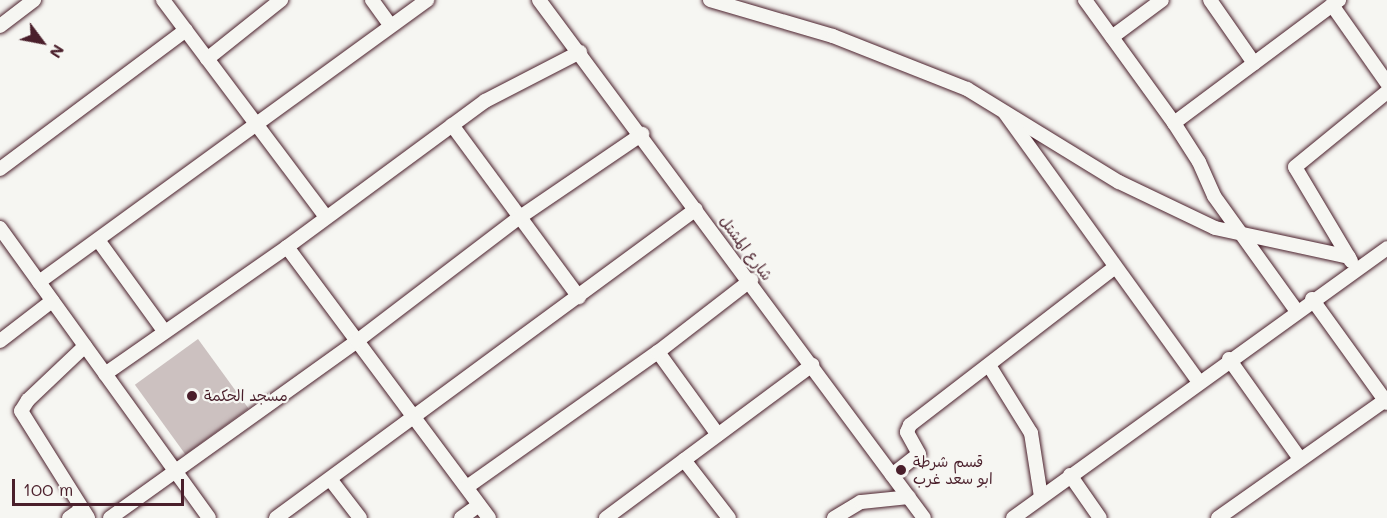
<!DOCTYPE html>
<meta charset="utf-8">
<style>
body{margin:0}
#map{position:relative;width:1387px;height:518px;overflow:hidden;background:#f6f6f2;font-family:Mali,"Playpen Sans Arabic",sans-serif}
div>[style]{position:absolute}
.building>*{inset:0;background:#ccc1c0;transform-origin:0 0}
.roads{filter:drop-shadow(0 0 2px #4a1f2b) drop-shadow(0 0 2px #4a1f2b)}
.minor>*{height:14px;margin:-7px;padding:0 7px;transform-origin:7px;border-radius:7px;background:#f6f6f2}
.dots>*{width:16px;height:16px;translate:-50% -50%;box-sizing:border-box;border:3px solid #f6f6f2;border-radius:50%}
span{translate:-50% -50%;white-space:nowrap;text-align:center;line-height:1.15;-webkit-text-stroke:4.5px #f6f6f2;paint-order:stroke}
.street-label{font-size:15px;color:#4a1f2b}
.poi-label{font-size:15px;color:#4a1f2b}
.left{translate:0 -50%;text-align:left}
.north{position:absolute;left:12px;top:12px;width:60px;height:60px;-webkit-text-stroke:4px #f6f6f2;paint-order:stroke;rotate:122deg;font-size:16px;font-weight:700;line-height:24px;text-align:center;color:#4a1f2b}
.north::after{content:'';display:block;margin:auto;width:21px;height:27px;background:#4a1f2b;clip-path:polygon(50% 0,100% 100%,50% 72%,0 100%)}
.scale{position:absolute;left:12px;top:479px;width:172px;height:27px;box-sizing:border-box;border:3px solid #4a1f2b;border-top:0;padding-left:8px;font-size:18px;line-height:21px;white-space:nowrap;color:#4a1f2b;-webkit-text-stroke:4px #f6f6f2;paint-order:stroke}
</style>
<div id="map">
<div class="building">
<div style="left:198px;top:339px;width:86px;height:78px;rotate:54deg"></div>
</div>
<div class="roads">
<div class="minor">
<div style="left:163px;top:0;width:271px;rotate:53.1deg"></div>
<div style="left:372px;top:0;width:31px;rotate:54deg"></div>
<div style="left:539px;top:0;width:645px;rotate:53.38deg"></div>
<div style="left:710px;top:0;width:128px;rotate:16.3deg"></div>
<div style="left:833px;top:36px;width:144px;rotate:21.6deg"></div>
<div style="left:967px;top:89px;width:178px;rotate:31.5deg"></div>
<div style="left:1119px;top:182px;width:106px;rotate:25.6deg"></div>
<div style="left:1215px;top:228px;width:137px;rotate:12.2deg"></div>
<div style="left:1085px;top:0;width:152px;rotate:54.1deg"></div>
<div style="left:1174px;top:123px;width:46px;rotate:57.3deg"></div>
<div style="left:1199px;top:162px;width:37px;rotate:66deg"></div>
<div style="left:1214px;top:196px;width:140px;rotate:54.3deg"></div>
<div style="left:1210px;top:0;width:77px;rotate:55.1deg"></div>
<div style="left:1332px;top:5px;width:95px;rotate:54.8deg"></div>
<div style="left:0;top:26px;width:43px;rotate:-37.4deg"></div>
<div style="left:1112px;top:37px;width:62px;rotate:-36.5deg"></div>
<div style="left:207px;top:59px;width:95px;rotate:-38.6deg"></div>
<div style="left:1005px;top:113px;width:330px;rotate:54.2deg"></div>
<div style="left:1174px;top:123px;width:206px;rotate:-36.7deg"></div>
<div style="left:452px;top:125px;width:214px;rotate:53.6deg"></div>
<div style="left:0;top:169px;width:232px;rotate:-36.8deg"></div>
<div style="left:0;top:228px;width:357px;rotate:54.2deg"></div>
<div style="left:98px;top:240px;width:112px;rotate:54deg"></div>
<div style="left:287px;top:247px;width:338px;rotate:53.3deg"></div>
<div style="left:1351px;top:261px;width:109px;rotate:-120.8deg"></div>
<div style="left:1295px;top:167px;width:119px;rotate:-39.2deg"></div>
<div style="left:39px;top:282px;width:480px;rotate:-36deg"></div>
<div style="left:1312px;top:299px;width:128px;rotate:54.2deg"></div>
<div style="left:0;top:341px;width:66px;rotate:-37.6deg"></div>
<div style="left:85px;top:346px;width:79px;rotate:136.5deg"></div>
<div style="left:28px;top:400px;width:13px;rotate:122deg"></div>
<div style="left:21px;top:411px;width:126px;rotate:57.9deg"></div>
<div style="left:658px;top:352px;width:102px;rotate:54.1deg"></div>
<div style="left:1229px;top:359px;width:123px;rotate:54.6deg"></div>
<div style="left:990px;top:367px;width:78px;rotate:58.2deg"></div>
<div style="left:1031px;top:433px;width:65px;rotate:81.1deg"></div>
<div style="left:105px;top:374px;width:222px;rotate:-34.9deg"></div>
<div style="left:287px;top:247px;width:246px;rotate:-36.4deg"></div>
<div style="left:485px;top:101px;width:107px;rotate:-27.3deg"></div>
<div style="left:684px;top:460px;width:73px;rotate:52.2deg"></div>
<div style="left:892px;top:475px;width:34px;rotate:-38deg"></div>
<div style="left:919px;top:454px;width:25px;rotate:-119deg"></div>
<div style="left:907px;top:432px;width:8px;rotate:-67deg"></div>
<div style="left:910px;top:425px;width:257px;rotate:-37.6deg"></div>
<div style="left:1070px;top:475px;width:52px;rotate:55.1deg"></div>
<div style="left:330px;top:479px;width:49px;rotate:52.4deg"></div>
<div style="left:467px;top:487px;width:234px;rotate:-35.3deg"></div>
<div style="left:658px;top:352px;width:118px;rotate:-37.7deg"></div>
<div style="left:69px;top:518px;width:16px;rotate:-35deg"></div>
<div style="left:110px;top:518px;width:304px;rotate:-35.6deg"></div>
<div style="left:357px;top:341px;width:205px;rotate:-37.3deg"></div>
<div style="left:520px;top:217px;width:148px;rotate:-34.2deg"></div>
<div style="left:276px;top:518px;width:521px;rotate:-36.34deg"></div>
<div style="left:461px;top:518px;width:22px;rotate:-36deg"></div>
<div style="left:606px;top:518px;width:257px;rotate:-36.6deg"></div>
<div style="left:834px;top:518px;width:31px;rotate:-31deg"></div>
<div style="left:861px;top:502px;width:48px;rotate:-5.9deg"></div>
<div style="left:1013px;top:518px;width:461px;rotate:-35.8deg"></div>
<div style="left:1218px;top:518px;width:204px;rotate:-35.2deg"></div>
</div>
</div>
<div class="dots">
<div style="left:192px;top:396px;background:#4a1f2b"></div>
<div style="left:901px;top:470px;background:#4a1f2b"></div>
</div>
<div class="street-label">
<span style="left:746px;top:248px;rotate:53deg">شارع المشتل</span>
</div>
<div class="poi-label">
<span class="left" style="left:204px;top:396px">مسجد الحكمة</span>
<span class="left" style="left:913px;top:470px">قسم شرطة<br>ابو سعد غرب</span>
</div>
<div class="north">N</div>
<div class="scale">100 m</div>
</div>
